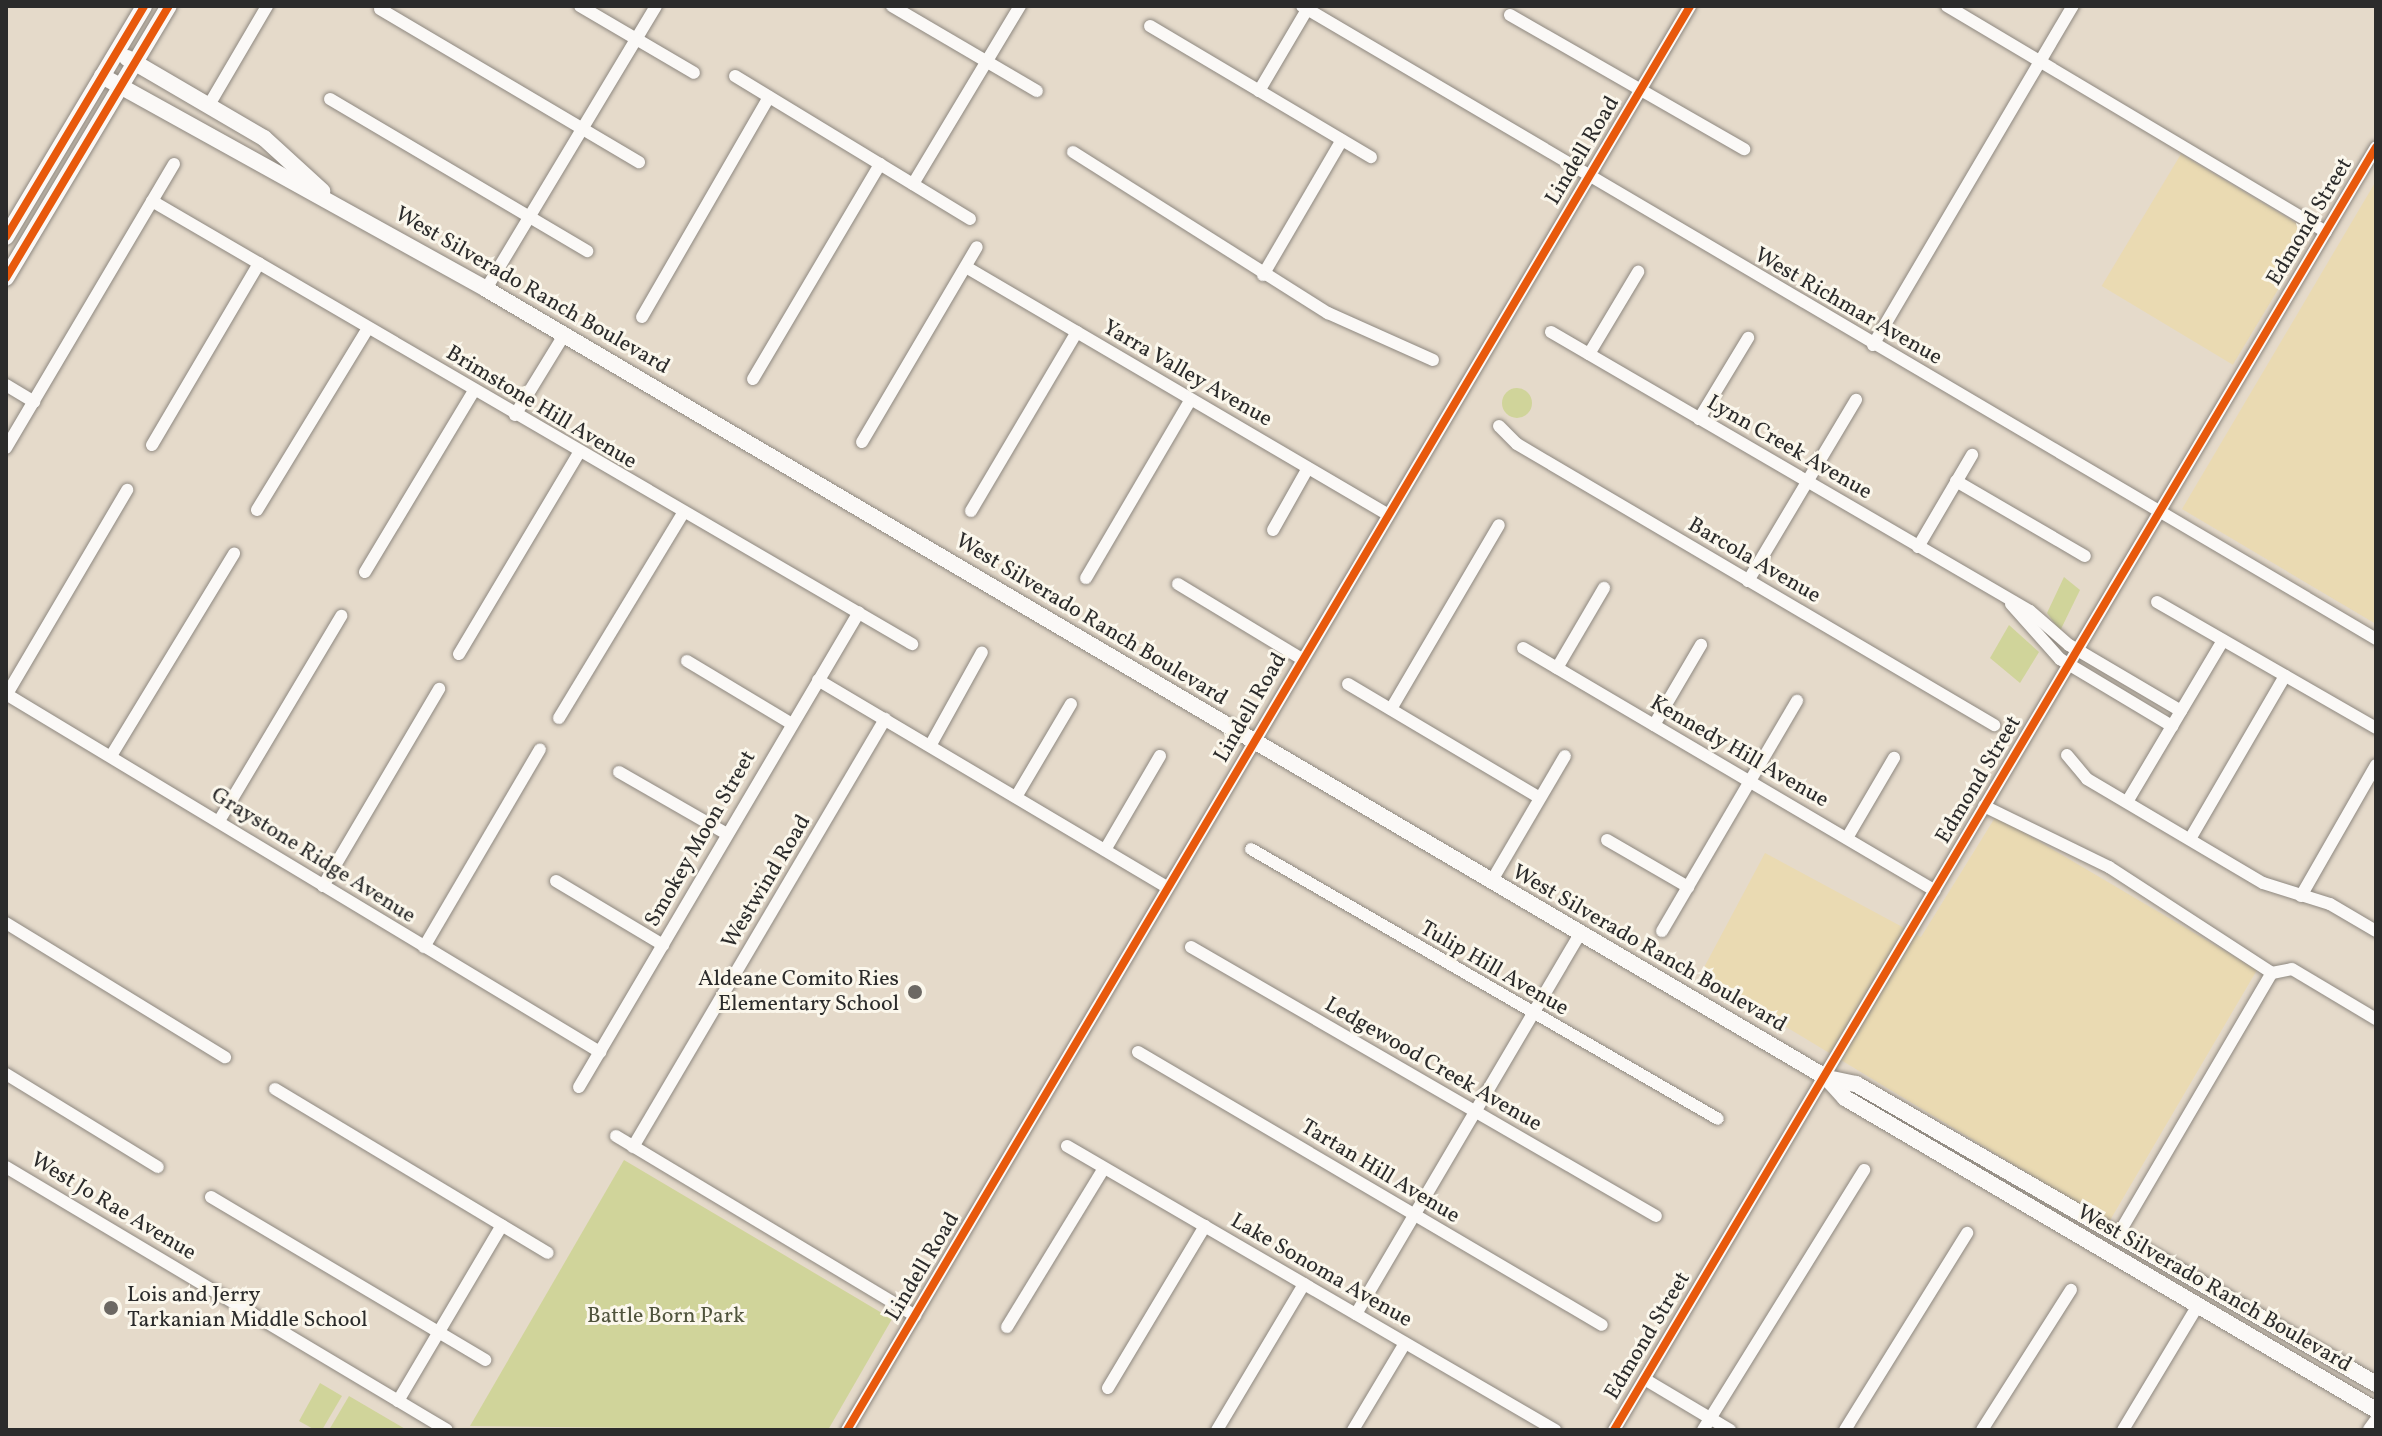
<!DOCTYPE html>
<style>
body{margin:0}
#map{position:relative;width:2382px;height:1436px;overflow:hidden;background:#e5daca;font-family:Vollkorn,serif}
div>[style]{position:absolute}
.green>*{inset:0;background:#d0d49a}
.round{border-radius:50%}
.sand>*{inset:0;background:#eadab2;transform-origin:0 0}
.roads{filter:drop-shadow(0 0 2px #8e8880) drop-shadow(0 0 2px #8e8880)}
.minor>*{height:12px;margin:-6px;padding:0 6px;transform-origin:6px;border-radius:6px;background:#fbf9f7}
.major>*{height:16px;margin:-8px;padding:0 8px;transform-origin:8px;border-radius:8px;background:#fbf9f7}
.cycleway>*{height:8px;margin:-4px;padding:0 4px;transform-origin:4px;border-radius:4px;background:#e8590c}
.dots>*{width:22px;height:22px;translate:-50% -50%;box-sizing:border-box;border:4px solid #fbf7ec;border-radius:50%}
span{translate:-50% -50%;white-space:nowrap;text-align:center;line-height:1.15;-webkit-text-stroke:6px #fbf7ec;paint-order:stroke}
.street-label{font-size:22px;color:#2b2b2b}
.poi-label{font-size:22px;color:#2b2b2b}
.right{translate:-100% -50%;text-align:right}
.left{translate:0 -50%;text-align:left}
.park-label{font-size:22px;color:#50543d}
.frame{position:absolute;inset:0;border:8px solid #2b2b2b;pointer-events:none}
</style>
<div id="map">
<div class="green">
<div class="round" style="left:1502px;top:388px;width:30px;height:30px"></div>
<div style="clip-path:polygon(2064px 577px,2080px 590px,2060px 631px,2047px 613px)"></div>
<div style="clip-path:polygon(2009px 625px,2039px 652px,2020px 683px,1990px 658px)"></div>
<div style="clip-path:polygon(624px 1160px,892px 1319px,828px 1430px,470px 1426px)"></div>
<div style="clip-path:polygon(320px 1383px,342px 1396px,322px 1430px,315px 1430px,299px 1421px)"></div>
<div style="clip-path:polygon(349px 1396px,407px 1430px,329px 1430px)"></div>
</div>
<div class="sand">
<div style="left:2181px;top:154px;width:153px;height:154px;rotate:31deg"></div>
<div style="clip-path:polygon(2376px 181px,2376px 624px,2182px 509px)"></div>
<div style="clip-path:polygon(1996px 816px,2257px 970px,2109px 1222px,1700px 975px,1765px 853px,1921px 937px)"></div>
</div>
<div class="roads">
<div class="minor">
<div style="left:580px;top:6px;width:132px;rotate:30.4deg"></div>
<div style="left:892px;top:6px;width:168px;rotate:30.4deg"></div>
<div style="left:1302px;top:6px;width:1247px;rotate:30.51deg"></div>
<div style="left:1947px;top:6px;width:441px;rotate:30.8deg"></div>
<div style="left:380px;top:9px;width:301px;rotate:30.6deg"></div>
<div style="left:1510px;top:15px;width:270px;rotate:29.8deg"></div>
<div style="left:1150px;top:26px;width:257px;rotate:30.7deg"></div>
<div style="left:735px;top:76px;width:275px;rotate:31.3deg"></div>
<div style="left:1259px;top:91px;width:99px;rotate:-59.5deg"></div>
<div style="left:330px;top:99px;width:299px;rotate:30.6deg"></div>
<div style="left:209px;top:105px;width:115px;rotate:-59.6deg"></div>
<div style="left:1073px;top:152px;width:302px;rotate:32.3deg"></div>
<div style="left:1328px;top:313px;width:115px;rotate:24.1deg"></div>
<div style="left:913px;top:184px;width:208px;rotate:-59deg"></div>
<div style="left:152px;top:201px;width:880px;rotate:30.24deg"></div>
<div style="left:966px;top:267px;width:489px;rotate:30.4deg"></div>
<div style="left:1263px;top:275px;width:156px;rotate:-59.7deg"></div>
<div style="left:486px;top:289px;width:330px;rotate:-59deg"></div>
<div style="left:642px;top:317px;width:254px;rotate:-60deg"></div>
<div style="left:1551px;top:332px;width:554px;rotate:30.22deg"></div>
<div style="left:2030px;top:611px;width:52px;rotate:41.1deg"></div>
<div style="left:2069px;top:645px;width:130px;rotate:30.5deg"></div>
<div style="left:1873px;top:345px;width:394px;rotate:-59.5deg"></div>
<div style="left:1589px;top:354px;width:96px;rotate:-59.1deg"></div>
<div style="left:753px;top:379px;width:250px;rotate:-59.4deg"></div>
<div style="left:6px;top:385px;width:33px;rotate:31deg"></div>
<div style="left:515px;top:415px;width:94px;rotate:-58.5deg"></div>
<div style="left:1699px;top:419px;width:95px;rotate:-58.8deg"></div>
<div style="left:1499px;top:426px;width:25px;rotate:45deg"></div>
<div style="left:1517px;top:444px;width:554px;rotate:30.5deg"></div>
<div style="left:862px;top:442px;width:226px;rotate:-59.5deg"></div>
<div style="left:152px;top:445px;width:211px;rotate:-59.5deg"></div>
<div style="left:6px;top:448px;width:330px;rotate:-59.4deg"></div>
<div style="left:1956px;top:481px;width:149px;rotate:30.2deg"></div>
<div style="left:257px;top:510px;width:213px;rotate:-58.6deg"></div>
<div style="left:971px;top:511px;width:208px;rotate:-59.4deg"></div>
<div style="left:1273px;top:530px;width:71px;rotate:-60.6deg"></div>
<div style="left:1918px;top:547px;width:107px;rotate:-59.6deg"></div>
<div style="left:365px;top:572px;width:210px;rotate:-59deg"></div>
<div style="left:1086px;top:578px;width:205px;rotate:-59.6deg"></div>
<div style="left:1748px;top:581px;width:211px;rotate:-59.2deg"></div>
<div style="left:1178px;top:584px;width:143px;rotate:31.2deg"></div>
<div style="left:2157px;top:602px;width:253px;rotate:29.9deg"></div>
<div style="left:2011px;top:604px;width:74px;rotate:48.3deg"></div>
<div style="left:2060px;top:659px;width:131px;rotate:30.9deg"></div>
<div style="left:1523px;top:648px;width:478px;rotate:30.5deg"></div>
<div style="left:459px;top:654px;width:234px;rotate:-59.2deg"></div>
<div style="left:687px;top:661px;width:122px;rotate:31deg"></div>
<div style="left:1557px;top:668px;width:93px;rotate:-59.6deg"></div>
<div style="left:818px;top:680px;width:406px;rotate:30.7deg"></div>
<div style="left:1348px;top:684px;width:223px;rotate:30.7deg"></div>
<div style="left:6px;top:694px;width:694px;rotate:31.08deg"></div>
<div style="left:7px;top:694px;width:237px;rotate:-59.5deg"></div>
<div style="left:1391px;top:709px;width:213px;rotate:-59.6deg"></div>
<div style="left:559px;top:718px;width:237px;rotate:-58.8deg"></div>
<div style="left:1654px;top:725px;width:93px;rotate:-59.6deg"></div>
<div style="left:930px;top:746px;width:107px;rotate:-61deg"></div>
<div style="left:2067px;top:755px;width:31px;rotate:50deg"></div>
<div style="left:2087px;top:779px;width:204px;rotate:30.6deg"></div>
<div style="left:2263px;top:883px;width:70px;rotate:17.4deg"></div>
<div style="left:2330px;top:904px;width:53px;rotate:30.4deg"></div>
<div style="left:111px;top:756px;width:237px;rotate:-58.7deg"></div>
<div style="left:619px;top:772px;width:125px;rotate:29.9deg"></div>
<div style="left:1016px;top:797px;width:108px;rotate:-59.4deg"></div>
<div style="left:2127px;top:802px;width:188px;rotate:-59.3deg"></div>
<div style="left:1984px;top:806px;width:139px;rotate:26deg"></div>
<div style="left:2109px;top:867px;width:194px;rotate:33deg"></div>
<div style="left:219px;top:821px;width:239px;rotate:-59.2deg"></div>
<div style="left:1847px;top:838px;width:93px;rotate:-59.6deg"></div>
<div style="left:2190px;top:839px;width:189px;rotate:-59.8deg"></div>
<div style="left:1607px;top:840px;width:94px;rotate:30.1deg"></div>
<div style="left:1251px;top:849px;width:539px;rotate:30.03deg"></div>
<div style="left:1105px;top:850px;width:109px;rotate:-59.7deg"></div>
<div style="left:556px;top:881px;width:125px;rotate:30.9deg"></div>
<div style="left:1491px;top:882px;width:146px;rotate:-59.6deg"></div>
<div style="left:323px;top:886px;width:229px;rotate:-59.5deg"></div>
<div style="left:2301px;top:896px;width:151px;rotate:-60.2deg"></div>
<div style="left:6px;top:923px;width:257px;rotate:31.5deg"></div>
<div style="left:1662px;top:931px;width:267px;rotate:-59.6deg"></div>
<div style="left:424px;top:947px;width:229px;rotate:-59.6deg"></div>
<div style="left:1191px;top:947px;width:537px;rotate:30.05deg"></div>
<div style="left:1138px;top:1052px;width:538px;rotate:30.47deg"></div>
<div style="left:6px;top:1074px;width:178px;rotate:31.5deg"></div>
<div style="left:579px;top:1087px;width:551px;rotate:-59.48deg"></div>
<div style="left:275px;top:1089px;width:318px;rotate:31deg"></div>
<div style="left:616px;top:1136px;width:349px;rotate:31deg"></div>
<div style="left:1067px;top:1146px;width:565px;rotate:30.2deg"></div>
<div style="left:633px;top:1147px;width:497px;rotate:-59.5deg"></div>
<div style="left:6px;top:1167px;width:513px;rotate:30.81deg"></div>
<div style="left:211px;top:1197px;width:319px;rotate:30.7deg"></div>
<div style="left:2118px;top:1235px;width:304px;rotate:-59.6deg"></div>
<div style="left:2272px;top:973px;width:20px;rotate:-11deg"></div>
<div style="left:2292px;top:969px;width:98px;rotate:30.8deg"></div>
<div style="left:1356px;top:1314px;width:441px;rotate:-59.5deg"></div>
<div style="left:1007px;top:1327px;width:186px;rotate:-58.6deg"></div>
<div style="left:1646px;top:1380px;width:98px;rotate:30.8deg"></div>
<div style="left:1108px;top:1388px;width:189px;rotate:-59.1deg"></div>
<div style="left:398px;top:1401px;width:204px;rotate:-59.4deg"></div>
<div style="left:847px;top:1430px;width:1655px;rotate:-59.37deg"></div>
<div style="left:1217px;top:1430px;width:170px;rotate:-59.2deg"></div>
<div style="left:1353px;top:1430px;width:101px;rotate:-59.1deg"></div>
<div style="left:1614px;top:1430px;width:1492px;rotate:-59.29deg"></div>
<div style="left:1703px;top:1430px;width:306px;rotate:-58.2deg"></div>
<div style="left:1845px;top:1430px;width:232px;rotate:-58.2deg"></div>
<div style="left:1982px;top:1430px;width:166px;rotate:-57.6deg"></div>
<div style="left:2123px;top:1430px;width:146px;rotate:-59deg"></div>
</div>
<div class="major">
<div style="left:127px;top:58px;width:159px;rotate:30.3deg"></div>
<div style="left:264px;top:138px;width:79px;rotate:42.4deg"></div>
<div style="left:102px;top:76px;width:439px;rotate:29deg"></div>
<div style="left:486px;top:289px;width:1556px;rotate:30.47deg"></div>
<div style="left:1827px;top:1078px;width:30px;rotate:12deg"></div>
<div style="left:1856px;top:1084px;width:600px;rotate:29.98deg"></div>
<div style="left:6px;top:237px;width:269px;rotate:-59.1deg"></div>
<div style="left:6px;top:278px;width:317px;rotate:-59.1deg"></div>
<div style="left:1827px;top:1078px;width:27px;rotate:48deg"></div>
<div style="left:1845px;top:1098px;width:616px;rotate:30.44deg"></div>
<div style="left:2371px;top:1430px;width:9px;rotate:-54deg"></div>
</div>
</div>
<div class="cycleway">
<div style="left:6px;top:237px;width:269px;rotate:-59.1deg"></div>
<div style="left:6px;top:278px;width:317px;rotate:-59.1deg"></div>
<div style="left:847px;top:1430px;width:1655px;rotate:-59.37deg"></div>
<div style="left:1614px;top:1430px;width:1492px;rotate:-59.29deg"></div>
</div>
<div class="dots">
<div style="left:915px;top:992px;background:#6c6863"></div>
<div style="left:111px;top:1308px;background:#6c6863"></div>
</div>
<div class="street-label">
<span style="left:1583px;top:151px;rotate:-59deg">Lindell Road</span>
<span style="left:2310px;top:222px;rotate:-59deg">Edmond Street</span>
<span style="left:532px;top:291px;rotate:30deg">West Silverado Ranch Boulevard</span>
<span style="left:1848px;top:307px;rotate:30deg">West Richmar Avenue</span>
<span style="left:1187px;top:374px;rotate:30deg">Yarra Valley Avenue</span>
<span style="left:541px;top:408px;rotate:31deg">Brimstone Hill Avenue</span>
<span style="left:1789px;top:448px;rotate:30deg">Lynn Creek Avenue</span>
<span style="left:1754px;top:561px;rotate:30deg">Barcola Avenue</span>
<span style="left:1091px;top:620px;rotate:31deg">West Silverado Ranch Boulevard</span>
<span style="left:1251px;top:708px;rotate:-60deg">Lindell Road</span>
<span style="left:1739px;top:752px;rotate:30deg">Kennedy Hill Avenue</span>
<span style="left:1979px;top:780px;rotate:-59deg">Edmond Street</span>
<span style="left:701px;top:839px;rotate:-60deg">Smokey Moon Street</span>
<span style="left:313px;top:856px;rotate:32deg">Graystone Ridge Avenue</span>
<span style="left:767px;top:882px;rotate:-59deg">Westwind Road</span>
<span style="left:1649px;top:949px;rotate:30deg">West Silverado Ranch Boulevard</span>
<span style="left:1494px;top:969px;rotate:30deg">Tulip Hill Avenue</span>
<span style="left:1433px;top:1065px;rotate:30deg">Ledgewood Creek Avenue</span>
<span style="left:1380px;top:1172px;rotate:31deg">Tartan Hill Avenue</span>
<span style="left:113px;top:1207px;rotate:31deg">West Jo Rae Avenue</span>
<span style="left:923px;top:1267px;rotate:-59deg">Lindell Road</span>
<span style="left:1321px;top:1271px;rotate:30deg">Lake Sonoma Avenue</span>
<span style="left:2214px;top:1289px;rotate:30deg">West Silverado Ranch Boulevard</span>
<span style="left:1648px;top:1336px;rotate:-59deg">Edmond Street</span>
</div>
<div class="poi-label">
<span class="right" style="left:899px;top:992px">Aldeane Comito Ries<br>Elementary School</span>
<span class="left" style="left:127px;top:1308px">Lois and Jerry<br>Tarkanian Middle School</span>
</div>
<div class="park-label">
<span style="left:666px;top:1317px">Battle Born Park</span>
</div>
<div class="frame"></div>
</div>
